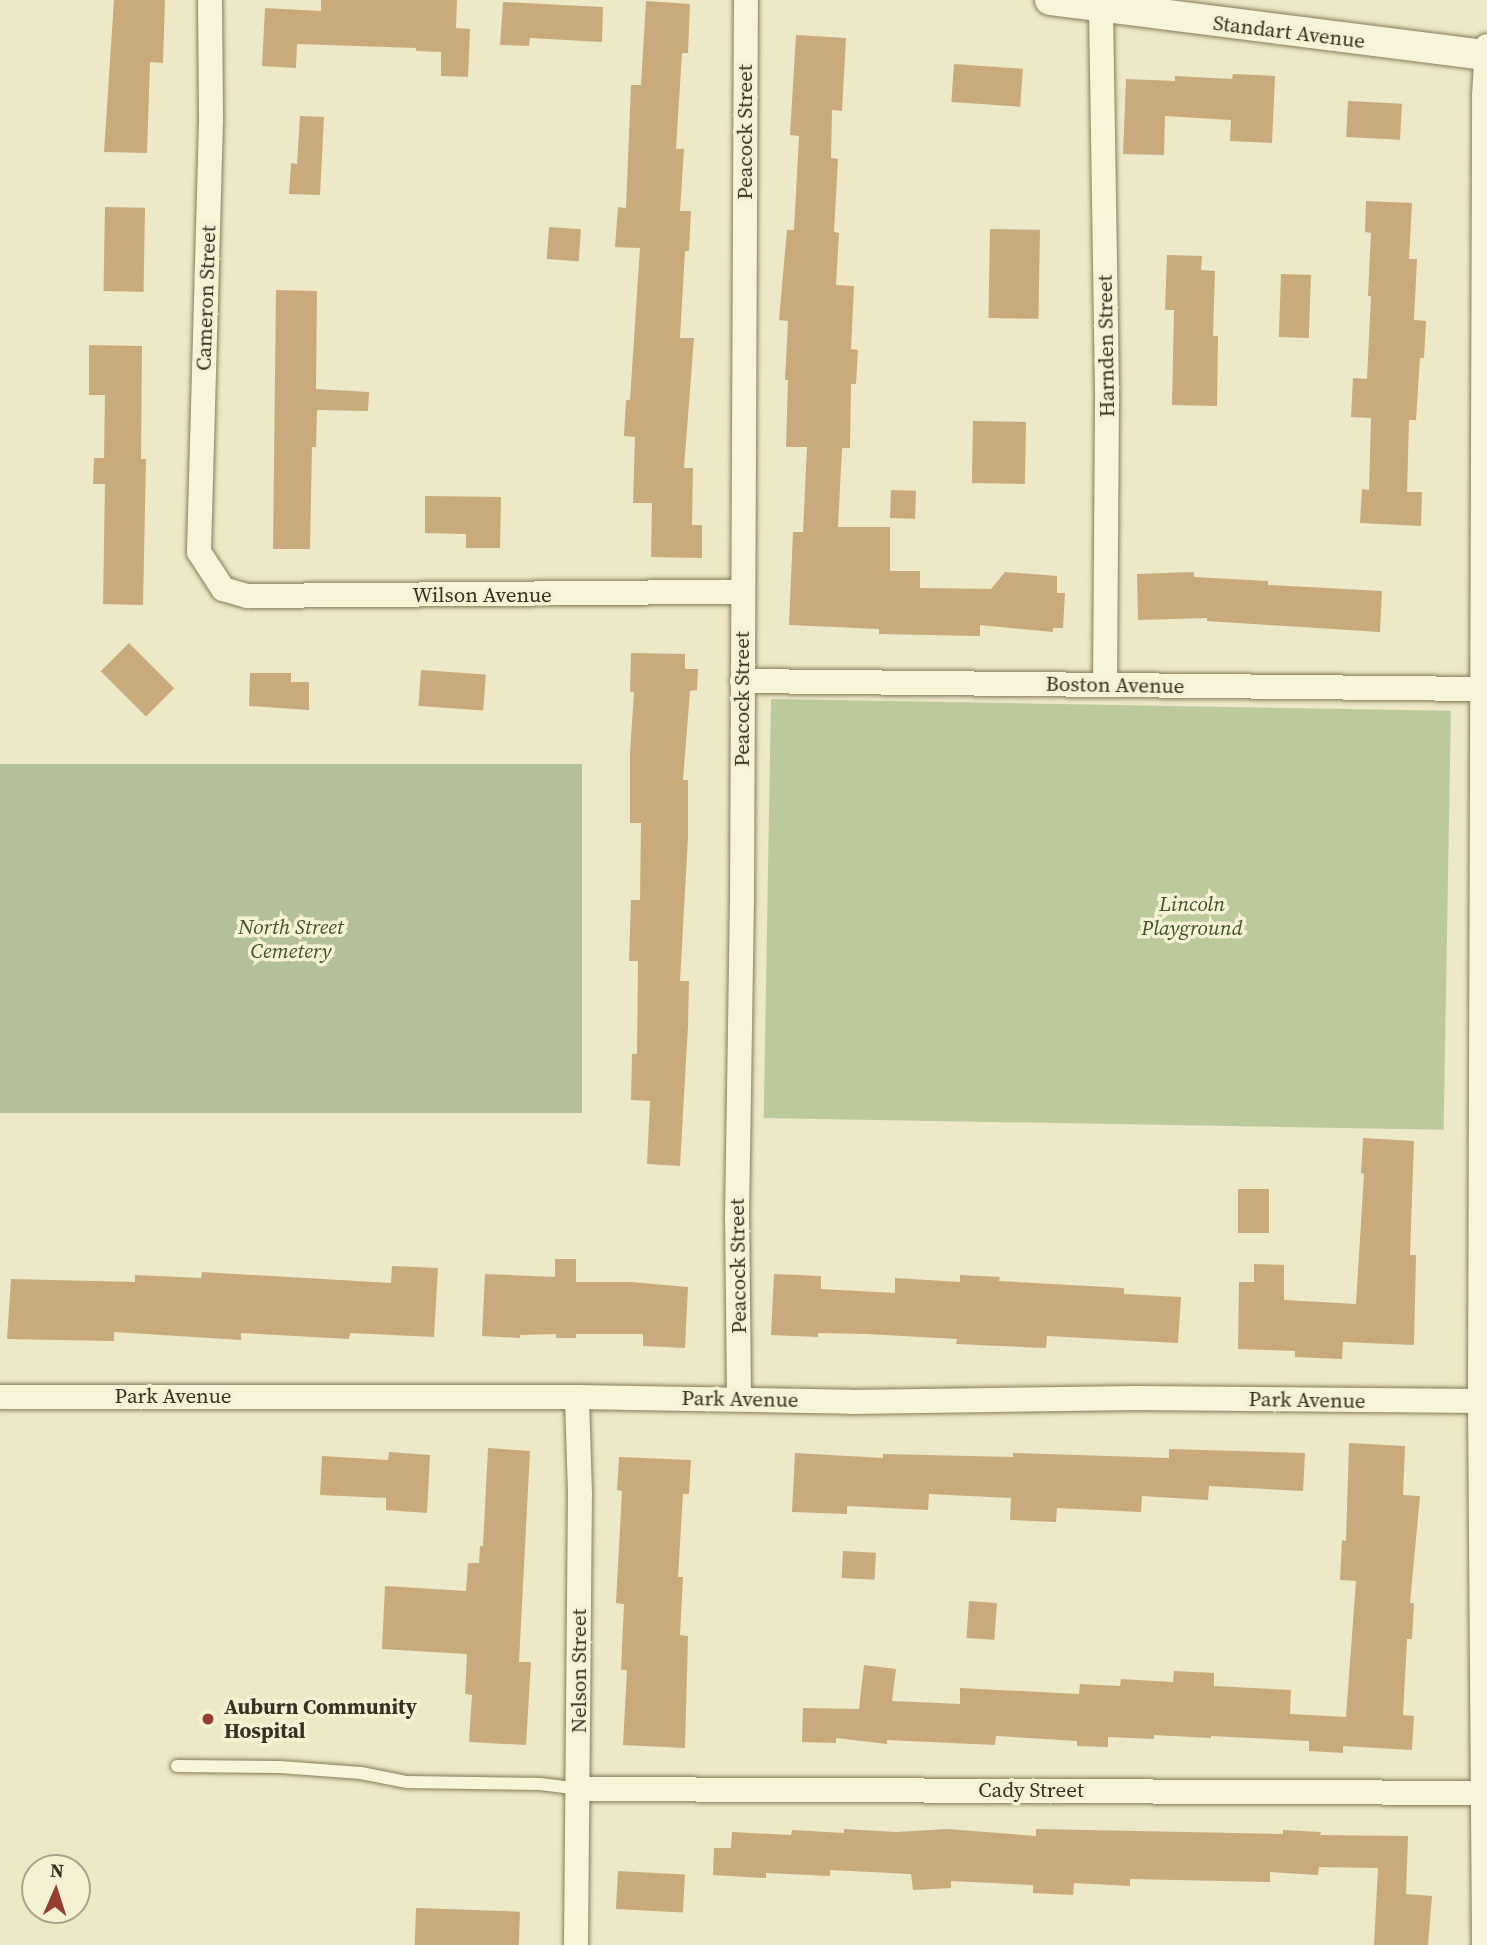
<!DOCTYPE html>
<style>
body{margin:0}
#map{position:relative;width:1487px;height:1945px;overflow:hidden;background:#ede8c6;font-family:"Source Serif 4",serif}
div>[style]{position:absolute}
.green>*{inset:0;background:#bcca9a;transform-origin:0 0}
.cemetery>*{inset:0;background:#b4c099;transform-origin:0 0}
.building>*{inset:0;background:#c9aa7d;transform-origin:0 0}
.roads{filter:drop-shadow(0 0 2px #877b5c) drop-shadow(0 0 2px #877b5c)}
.service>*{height:12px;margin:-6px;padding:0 6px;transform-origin:6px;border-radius:6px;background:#f8f4d9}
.minor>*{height:24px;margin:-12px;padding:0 12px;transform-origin:12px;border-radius:12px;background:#f8f4d9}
.tertiary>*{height:30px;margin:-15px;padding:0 15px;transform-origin:15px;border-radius:15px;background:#f8f4d9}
.dots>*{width:19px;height:19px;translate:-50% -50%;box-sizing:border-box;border:4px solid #f4f1d5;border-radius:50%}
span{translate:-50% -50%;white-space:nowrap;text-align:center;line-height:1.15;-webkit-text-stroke:7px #f4f1d5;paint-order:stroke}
.street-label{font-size:21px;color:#383020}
.park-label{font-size:21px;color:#415427;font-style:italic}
.poi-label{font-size:21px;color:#383020;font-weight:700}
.left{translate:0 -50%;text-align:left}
.north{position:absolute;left:21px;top:1854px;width:70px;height:70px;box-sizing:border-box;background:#f4f1d5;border:2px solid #a9a48d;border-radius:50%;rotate:3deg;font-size:19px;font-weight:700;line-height:28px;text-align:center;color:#383020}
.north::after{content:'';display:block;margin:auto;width:24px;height:32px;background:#943f2f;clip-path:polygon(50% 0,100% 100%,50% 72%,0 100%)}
</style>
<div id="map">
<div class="green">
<div style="left:771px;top:699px;width:680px;height:419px;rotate:1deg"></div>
</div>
<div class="cemetery">
<div style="left:582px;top:764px;width:349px;height:582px;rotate:90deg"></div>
</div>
<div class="building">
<div style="clip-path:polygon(114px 0,165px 0,163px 63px,150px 62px,147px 153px,104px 152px)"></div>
<div style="clip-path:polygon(321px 0,457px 0,456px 28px,470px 29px,468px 77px,441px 76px,441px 52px,416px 51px,416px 48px,297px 44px,296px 68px,262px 66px,265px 8px,321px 11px)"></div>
<div style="clip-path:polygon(646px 1px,690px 4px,688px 53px,682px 53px,676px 149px,684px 149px,680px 211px,691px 211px,689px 251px,685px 251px,680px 338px,694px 338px,684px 468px,693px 468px,692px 525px,702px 525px,702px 558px,651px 557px,652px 503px,633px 503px,635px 437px,624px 436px,626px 400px,630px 400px,640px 248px,615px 247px,618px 207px,626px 208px,631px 85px,641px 85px)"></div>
<div style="clip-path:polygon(503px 2px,603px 7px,602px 42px,530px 38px,529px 46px,500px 45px)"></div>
<div style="clip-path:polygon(796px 35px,846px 38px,842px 111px,832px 110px,831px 158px,838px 159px,834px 232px,839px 233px,836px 285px,854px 286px,851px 349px,858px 350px,856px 384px,851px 384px,850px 448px,842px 448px,838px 527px,890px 527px,890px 571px,920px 571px,920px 588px,991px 589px,1005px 572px,1057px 576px,1057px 593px,1065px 593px,1063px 628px,1053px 628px,1053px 632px,980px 625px,980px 636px,879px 634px,879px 629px,789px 625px,793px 532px,803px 532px,807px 447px,786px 447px,788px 380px,785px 380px,788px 321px,779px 320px,787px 230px,794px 230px,799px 136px,790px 135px)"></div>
<div style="left:954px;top:64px;width:69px;height:38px;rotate:4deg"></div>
<div style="clip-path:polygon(1233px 74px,1275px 76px,1272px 143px,1230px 141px,1231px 120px,1165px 116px,1164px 155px,1123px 154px,1126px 79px,1175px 81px,1175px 76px,1232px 79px)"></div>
<div style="left:1348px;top:101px;width:54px;height:36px;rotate:3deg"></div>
<div style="clip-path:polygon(300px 116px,324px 117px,320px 195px,289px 194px,291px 163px,297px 164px)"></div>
<div style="clip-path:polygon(1366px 201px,1412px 203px,1409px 259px,1417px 259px,1414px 320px,1426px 321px,1424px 358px,1420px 358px,1416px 420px,1409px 420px,1407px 492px,1422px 492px,1421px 526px,1360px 523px,1362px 489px,1369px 490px,1371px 418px,1351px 417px,1353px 378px,1367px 379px,1371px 296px,1368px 296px,1371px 233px,1365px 232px)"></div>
<div style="left:105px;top:207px;width:40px;height:84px;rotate:1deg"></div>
<div style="left:549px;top:227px;width:32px;height:32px;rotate:4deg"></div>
<div style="left:990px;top:229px;width:50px;height:89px;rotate:1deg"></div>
<div style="clip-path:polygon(1167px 255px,1202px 256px,1201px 270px,1215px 271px,1213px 336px,1218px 336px,1217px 406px,1172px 405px,1174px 310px,1165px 310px)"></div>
<div style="left:1281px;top:274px;width:30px;height:63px;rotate:2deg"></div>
<div style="clip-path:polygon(276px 290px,317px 291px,316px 389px,369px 392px,368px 411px,317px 410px,316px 447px,312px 447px,310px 549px,273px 549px)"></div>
<div style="clip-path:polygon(89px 345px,142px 346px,141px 459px,146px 459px,143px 605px,103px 604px,105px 484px,93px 484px,94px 458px,104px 458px,105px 395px,89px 395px)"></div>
<div style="left:973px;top:421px;width:53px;height:62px;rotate:1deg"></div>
<div style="left:891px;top:490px;width:25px;height:28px;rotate:2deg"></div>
<div style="clip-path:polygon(425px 496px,501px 497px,500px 548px,466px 548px,466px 534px,425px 533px)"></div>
<div style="clip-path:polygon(1194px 572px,1194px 577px,1268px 581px,1268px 585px,1382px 591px,1380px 632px,1207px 621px,1207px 618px,1138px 620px,1137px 574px)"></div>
<div style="left:129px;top:643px;width:64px;height:40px;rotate:45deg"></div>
<div style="clip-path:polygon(631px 653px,685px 654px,685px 669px,698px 669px,697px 690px,690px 691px,683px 780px,688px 780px,688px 837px,680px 981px,689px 981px,688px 1026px,680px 1166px,647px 1164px,650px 1101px,631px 1100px,632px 1054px,637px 1054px,638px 961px,629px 961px,631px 900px,640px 900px,641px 823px,630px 823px,630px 752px,634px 692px,630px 692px)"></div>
<div style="left:421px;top:670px;width:65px;height:36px;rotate:4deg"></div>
<div style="clip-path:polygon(250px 673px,291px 673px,291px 682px,309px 682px,309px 710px,249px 706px)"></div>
<div style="clip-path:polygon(1363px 1138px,1414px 1141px,1410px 1255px,1416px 1255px,1414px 1345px,1343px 1342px,1342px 1359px,1295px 1357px,1295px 1351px,1238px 1349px,1239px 1282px,1254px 1282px,1254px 1264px,1284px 1265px,1284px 1300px,1356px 1304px,1364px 1174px,1361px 1173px)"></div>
<div style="left:1238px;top:1189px;width:31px;height:44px"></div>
<div style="clip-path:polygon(555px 1259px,576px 1259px,576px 1282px,631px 1282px,688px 1287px,685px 1348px,643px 1346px,643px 1334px,576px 1334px,576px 1338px,556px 1338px,556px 1334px,520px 1335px,520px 1338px,482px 1336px,485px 1274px,555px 1277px)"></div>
<div style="clip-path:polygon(392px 1266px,438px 1268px,434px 1337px,350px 1333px,349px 1339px,241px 1333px,241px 1340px,114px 1332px,114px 1341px,7px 1339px,11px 1279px,135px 1282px,135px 1275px,201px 1278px,202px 1272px,391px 1283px)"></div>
<div style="clip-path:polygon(774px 1274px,821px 1276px,821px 1289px,895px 1293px,895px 1278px,960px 1282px,960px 1275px,1000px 1277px,999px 1281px,1124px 1288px,1124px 1294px,1181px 1297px,1178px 1343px,1047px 1336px,1046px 1348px,956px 1344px,957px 1339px,866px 1334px,818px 1333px,818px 1337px,771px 1335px)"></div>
<div style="clip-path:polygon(1349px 1443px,1405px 1446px,1403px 1495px,1420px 1496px,1410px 1603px,1414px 1603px,1412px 1639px,1407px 1639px,1403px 1715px,1414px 1716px,1412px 1750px,1343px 1746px,1343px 1753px,1309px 1751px,1309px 1741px,1211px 1736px,1211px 1738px,1154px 1735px,1154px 1739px,1108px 1737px,1108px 1747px,1077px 1746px,1077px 1741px,996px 1736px,995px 1745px,887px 1740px,887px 1744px,836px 1738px,836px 1743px,802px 1742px,803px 1708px,859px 1709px,864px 1665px,896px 1669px,892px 1701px,960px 1704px,960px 1688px,1079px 1694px,1080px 1684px,1120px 1686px,1121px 1679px,1173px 1682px,1174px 1671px,1214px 1673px,1214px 1686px,1291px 1690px,1290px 1714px,1346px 1717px,1356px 1581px,1340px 1580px,1342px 1540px,1346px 1541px)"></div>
<div style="clip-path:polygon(488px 1448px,530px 1451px,519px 1662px,531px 1662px,526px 1745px,469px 1742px,472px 1695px,465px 1694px,467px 1654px,382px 1649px,385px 1586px,466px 1591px,468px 1563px,479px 1563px,480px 1546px,483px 1546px)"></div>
<div style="clip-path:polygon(1169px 1449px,1305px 1453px,1303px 1491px,1209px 1486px,1208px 1500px,1142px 1496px,1141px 1512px,1057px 1508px,1056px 1522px,1010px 1520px,1011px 1498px,929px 1494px,928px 1510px,847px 1506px,847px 1514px,792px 1512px,795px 1453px,883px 1458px,883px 1454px,1013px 1457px,1013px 1453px,1169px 1458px)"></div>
<div style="clip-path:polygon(389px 1452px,430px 1455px,427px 1513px,386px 1510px,386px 1498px,320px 1495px,322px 1456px,388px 1460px)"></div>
<div style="clip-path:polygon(619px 1457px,691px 1460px,689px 1494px,683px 1494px,678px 1577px,683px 1577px,680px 1635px,688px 1636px,685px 1748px,623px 1745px,627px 1670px,621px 1670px,624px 1604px,616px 1603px,622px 1491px,617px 1490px)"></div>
<div style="left:843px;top:1551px;width:33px;height:27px;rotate:3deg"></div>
<div style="left:969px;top:1601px;width:28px;height:37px;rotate:4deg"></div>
<div style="clip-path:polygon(844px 1829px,896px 1832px,947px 1829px,1036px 1836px,1036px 1829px,1283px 1834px,1283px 1830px,1321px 1832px,1320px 1835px,1408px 1836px,1406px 1894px,1432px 1896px,1428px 1945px,1374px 1945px,1378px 1868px,1319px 1867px,1318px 1875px,1270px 1872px,1270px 1882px,1130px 1879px,1130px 1886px,1074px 1883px,1073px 1895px,1033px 1893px,1033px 1885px,951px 1881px,951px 1888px,913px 1890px,911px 1874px,830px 1870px,830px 1876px,766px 1873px,766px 1878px,713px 1875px,714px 1848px,731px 1848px,732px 1832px,791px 1835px,792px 1830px,844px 1833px)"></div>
<div style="left:618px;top:1871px;width:67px;height:38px;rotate:3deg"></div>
<div style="left:416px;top:1908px;width:104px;height:37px;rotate:2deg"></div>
</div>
<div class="roads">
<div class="service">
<div style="left:177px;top:1766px;width:103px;rotate:0.6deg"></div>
<div style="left:280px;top:1767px;width:81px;rotate:4.2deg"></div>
<div style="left:361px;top:1773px;width:47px;rotate:11.1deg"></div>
<div style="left:407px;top:1782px;width:133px;rotate:0.9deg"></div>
<div style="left:540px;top:1784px;width:39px;rotate:7deg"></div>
</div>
<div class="minor">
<div style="left:210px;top:0;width:121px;rotate:89.5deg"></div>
<div style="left:211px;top:121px;width:431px;rotate:91.6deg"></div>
<div style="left:199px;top:552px;width:44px;rotate:57deg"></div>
<div style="left:223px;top:589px;width:26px;rotate:16deg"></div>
<div style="left:248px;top:596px;width:494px;rotate:-0.5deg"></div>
<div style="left:1101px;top:8px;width:393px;rotate:89.1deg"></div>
<div style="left:1107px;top:401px;width:284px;rotate:90.4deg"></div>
<div style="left:742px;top:681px;width:745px;rotate:0.62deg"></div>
<div style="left:0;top:1397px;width:577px"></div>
<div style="left:577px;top:1397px;width:275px;rotate:1deg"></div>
<div style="left:852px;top:1402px;width:285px;rotate:-0.8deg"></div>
<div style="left:1137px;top:1398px;width:343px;rotate:0.5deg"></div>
<div style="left:739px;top:1398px;width:180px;rotate:-90.6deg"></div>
<div style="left:737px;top:1218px;width:315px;rotate:-89.1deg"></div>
<div style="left:742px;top:903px;width:903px;rotate:-89.75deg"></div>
<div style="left:579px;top:1789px;width:905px;rotate:0.25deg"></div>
<div style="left:576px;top:1945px;width:451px;rotate:-89.5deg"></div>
<div style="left:580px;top:1494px;width:97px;rotate:-91.8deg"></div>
<div style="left:1484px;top:1945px;width:544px;rotate:-90.42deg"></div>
<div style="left:1480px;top:1401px;width:1305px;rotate:-89.82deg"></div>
<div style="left:1484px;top:96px;width:50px;rotate:-86.6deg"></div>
</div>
<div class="tertiary">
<div style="left:1050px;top:0;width:440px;rotate:7.2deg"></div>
</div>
</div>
<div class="dots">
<div style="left:208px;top:1719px;background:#943f2f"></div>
</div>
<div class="street-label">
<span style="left:1289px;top:32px;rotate:7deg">Standart Avenue</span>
<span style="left:745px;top:132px;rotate:-90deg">Peacock Street</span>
<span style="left:206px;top:298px;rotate:-88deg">Cameron Street</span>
<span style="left:1106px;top:346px;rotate:-91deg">Harnden Street</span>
<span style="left:482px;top:595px">Wilson Avenue</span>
<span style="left:1115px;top:685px;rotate:1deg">Boston Avenue</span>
<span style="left:742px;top:699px;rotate:-90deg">Peacock Street</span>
<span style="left:738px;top:1266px;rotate:-91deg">Peacock Street</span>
<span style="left:173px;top:1396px">Park Avenue</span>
<span style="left:740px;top:1399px;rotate:1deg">Park Avenue</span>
<span style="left:1307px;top:1400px;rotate:1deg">Park Avenue</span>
<span style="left:579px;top:1671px;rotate:-90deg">Nelson Street</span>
<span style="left:1031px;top:1790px">Cady Street</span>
</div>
<div class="park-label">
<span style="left:1192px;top:916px">Lincoln<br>Playground</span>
<span style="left:291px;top:939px">North Street<br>Cemetery</span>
</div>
<div class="poi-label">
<span class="left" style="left:224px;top:1719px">Auburn Community<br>Hospital</span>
</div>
<div class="north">N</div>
</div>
